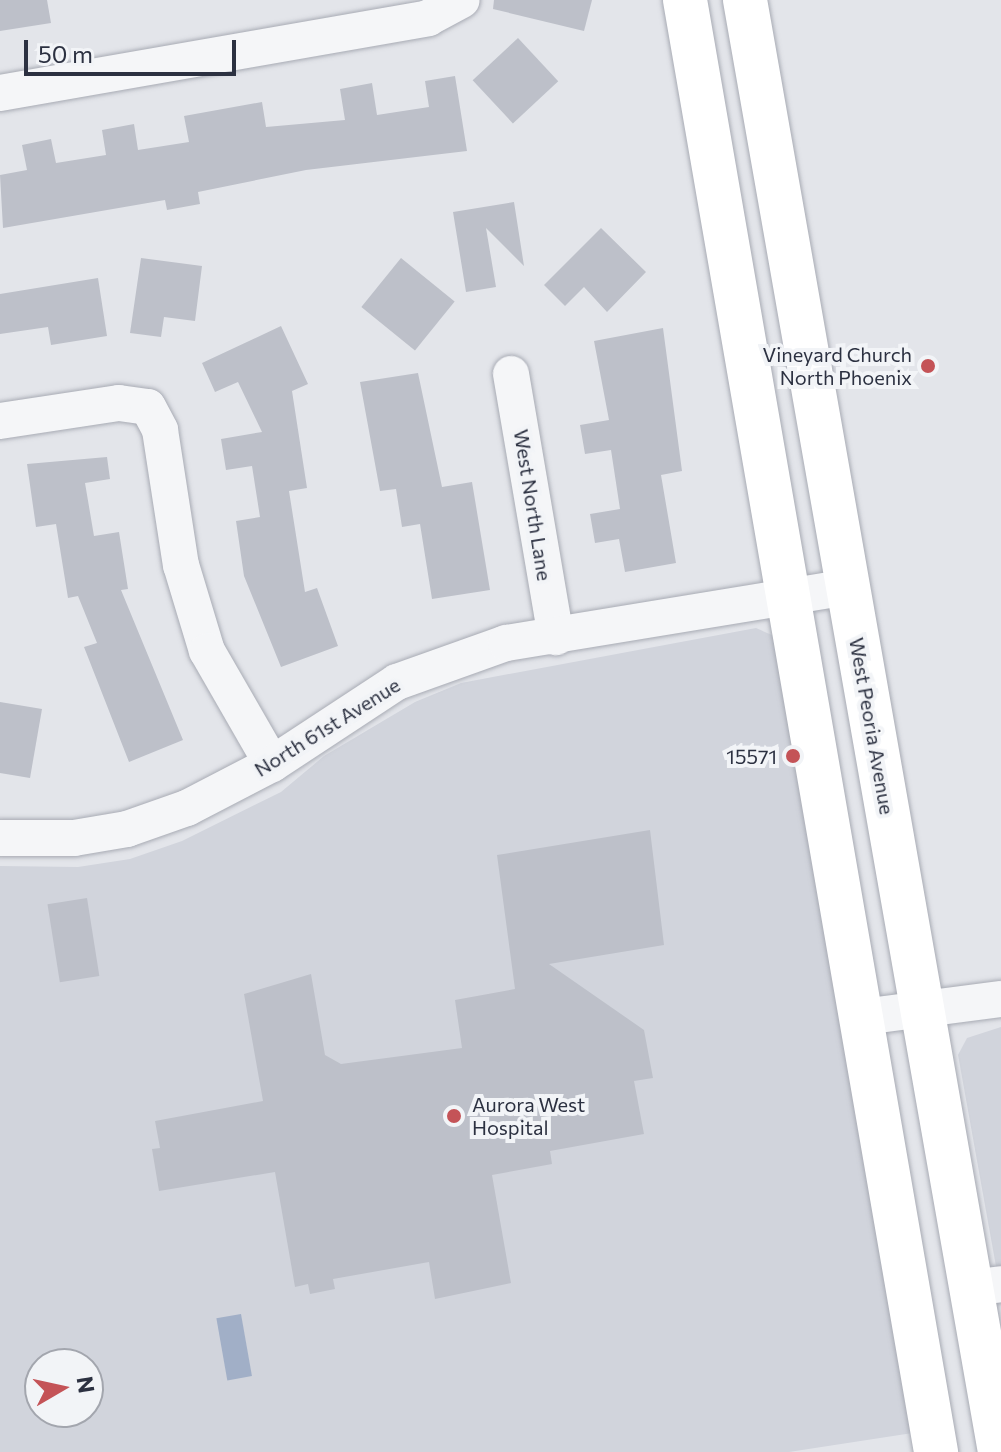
<!DOCTYPE html>
<style>
body{margin:0}
#map{position:relative;width:1001px;height:1452px;overflow:hidden;background:#e3e5ea;font-family:Commissioner,sans-serif}
div>[style]{position:absolute}
.built>*{inset:0;background:#d1d4dc}
.water>*{inset:0;background:#a1afc7;transform-origin:0 0}
.building>*{inset:0;background:#bdc0c9;transform-origin:0 0}
.roads{filter:drop-shadow(0 0 2px #a8abb4) drop-shadow(0 0 2px #a8abb4)}
.minor>*{height:36px;margin:-18px;padding:0 18px;transform-origin:18px;border-radius:18px;background:#f5f6f8}
.major>*{height:44px;margin:-22px;padding:0 22px;transform-origin:22px;border-radius:22px;background:#fff}
.dots>*{width:22px;height:22px;translate:-50% -50%;box-sizing:border-box;border:4px solid #f2f4f7;border-radius:50%}
span{translate:-50% -50%;white-space:nowrap;text-align:center;line-height:1.15;-webkit-text-stroke:8px #f2f4f7;paint-order:stroke}
.poi-label{font-size:20px;color:#2c3141}
.right{translate:-100% -50%;text-align:right}
.left{translate:0 -50%;text-align:left}
.street-label{font-size:20px;color:#2c3141}
.north{position:absolute;left:24px;top:1348px;width:80px;height:80px;box-sizing:border-box;background:#f2f4f7;border:2px solid #a3a6ae;border-radius:50%;rotate:81deg;font-size:22px;font-weight:700;line-height:32px;text-align:center;color:#2c3141}
.north::after{content:'';display:block;margin:auto;width:28px;height:36px;background:#c45357;clip-path:polygon(50% 0,100% 100%,50% 72%,0 100%)}
.scale{position:absolute;left:24px;top:40px;width:212px;height:36px;box-sizing:border-box;border:4px solid #2c3141;border-top:0;padding-left:10px;font-size:24px;line-height:28px;white-space:nowrap;color:#2c3141;-webkit-text-stroke:6px #f2f4f7;paint-order:stroke}
</style>
<div id="map">
<div class="built">
<div style="clip-path:polygon(evenodd,756px 628px,774px 636px,919px 1432px,789px 1452px,0 1452px,0 866px,78px 867px,130px 859px,182px 841px,281px 792px,324px 756px,415px 702px,461px 683px,756px 628px,40px 1364px,88px 1364px,88px 1412px,40px 1412px,40px 1364px)"></div>
<div style="clip-path:polygon(1001px 1027px,1001px 1294px,958px 1055px,967px 1038px)"></div>
</div>
<div class="water">
<div style="left:241px;top:1314px;width:63px;height:25px;rotate:80deg"></div>
</div>
<div class="building">
<div style="clip-path:polygon(0 0,47px 0,51px 23px,0 31px)"></div>
<div style="clip-path:polygon(494px 0,592px 0,584px 31px,493px 9px)"></div>
<div style="left:518px;top:38px;width:59px;height:62px;rotate:47deg"></div>
<div style="clip-path:polygon(455px 76px,467px 151px,306px 170px,198px 192px,200px 204px,167px 210px,165px 200px,3px 228px,0 175px,27px 170px,22px 145px,51px 139px,56px 163px,106px 155px,102px 130px,134px 124px,138px 150px,189px 142px,184px 116px,262px 102px,266px 127px,345px 120px,340px 89px,372px 83px,377px 115px,429px 107px,425px 81px)"></div>
<div style="clip-path:polygon(514px 202px,524px 266px,486px 228px,496px 287px,466px 292px,453px 212px)"></div>
<div style="clip-path:polygon(601px 228px,646px 272px,607px 312px,584px 287px,565px 306px,544px 285px)"></div>
<div style="clip-path:polygon(141px 258px,202px 266px,195px 321px,164px 317px,161px 337px,130px 333px)"></div>
<div style="left:401px;top:258px;width:69px;height:63px;rotate:39deg"></div>
<div style="clip-path:polygon(98px 278px,107px 336px,51px 345px,48px 327px,0 334px,0 294px)"></div>
<div style="clip-path:polygon(281px 326px,308px 384px,292px 391px,307px 488px,289px 491px,305px 592px,317px 588px,338px 646px,281px 667px,244px 576px,236px 521px,260px 517px,252px 466px,226px 470px,221px 439px,262px 432px,238px 382px,215px 392px,202px 363px)"></div>
<div style="clip-path:polygon(663px 328px,682px 471px,661px 475px,676px 563px,625px 572px,619px 539px,595px 543px,590px 514px,620px 509px,611px 450px,585px 454px,580px 425px,609px 420px,594px 341px)"></div>
<div style="clip-path:polygon(418px 373px,442px 487px,472px 482px,490px 590px,432px 599px,420px 524px,402px 527px,396px 489px,380px 491px,360px 382px)"></div>
<div style="clip-path:polygon(107px 457px,110px 479px,85px 483px,94px 536px,119px 532px,128px 589px,121px 590px,183px 740px,129px 762px,84px 647px,97px 643px,78px 596px,68px 598px,56px 524px,36px 527px,27px 464px)"></div>
<div style="clip-path:polygon(0 702px,42px 709px,30px 778px,0 773px)"></div>
<div style="clip-path:polygon(650px 830px,664px 945px,549px 964px,644px 1030px,653px 1078px,634px 1081px,644px 1134px,550px 1151px,552px 1164px,492px 1175px,511px 1283px,435px 1299px,429px 1262px,333px 1279px,335px 1289px,310px 1294px,308px 1284px,295px 1287px,275px 1172px,159px 1191px,152px 1149px,160px 1148px,155px 1121px,263px 1101px,244px 994px,311px 974px,325px 1055px,341px 1064px,462px 1048px,455px 1000px,515px 989px,497px 855px)"></div>
<div style="left:87px;top:898px;width:79px;height:40px;rotate:81deg"></div>
</div>
<div class="roads">
<div class="minor">
<div style="left:0;top:93px;width:435px;rotate:-9.9deg"></div>
<div style="left:428px;top:18px;width:38px;rotate:-28deg"></div>
<div style="left:511px;top:374px;width:267px;rotate:80.3deg"></div>
<div style="left:0;top:421px;width:120px;rotate:-8.6deg"></div>
<div style="left:119px;top:403px;width:29px;rotate:8deg"></div>
<div style="left:148px;top:407px;width:26px;rotate:62deg"></div>
<div style="left:160px;top:430px;width:137px;rotate:81.2deg"></div>
<div style="left:181px;top:565px;width:90px;rotate:73.2deg"></div>
<div style="left:207px;top:651px;width:130px;rotate:60.1deg"></div>
<div style="left:0;top:838px;width:74px"></div>
<div style="left:74px;top:838px;width:54px;rotate:-9.6deg"></div>
<div style="left:127px;top:829px;width:64px;rotate:-19.3deg"></div>
<div style="left:187px;top:808px;width:96px;rotate:-27.4deg"></div>
<div style="left:272px;top:764px;width:149px;rotate:-33.3deg"></div>
<div style="left:397px;top:682px;width:116px;rotate:-19.7deg"></div>
<div style="left:506px;top:643px;width:347px;rotate:-9.3deg"></div>
<div style="left:862px;top:1017px;width:140px;rotate:-7.4deg"></div>
<div style="left:970px;top:1288px;width:31px;rotate:-7deg"></div>
</div>
<div class="major">
<div style="left:685px;top:0;width:1474px;rotate:80.19deg"></div>
<div style="left:745px;top:0;width:1474px;rotate:80.04deg"></div>
</div>
</div>
<div class="dots">
<div style="left:928px;top:366px;background:#c45357"></div>
<div style="left:793px;top:756px;background:#c45357"></div>
<div style="left:454px;top:1116px;background:#c45357"></div>
</div>
<div class="poi-label">
<span class="right" style="left:912px;top:366px">Vineyard Church<br>North Phoenix</span>
<span class="right" style="left:777px;top:756px">15571</span>
<span class="left" style="left:472px;top:1116px">Aurora West<br>Hospital</span>
</div>
<div class="street-label">
<span style="left:533px;top:505px;rotate:81deg">West North Lane</span>
<span style="left:872px;top:726px;rotate:80deg">West Peoria Avenue</span>
<span style="left:327px;top:727px;rotate:-32deg">North 61st Avenue</span>
</div>
<div class="north">N</div>
<div class="scale">50 m</div>
</div>
